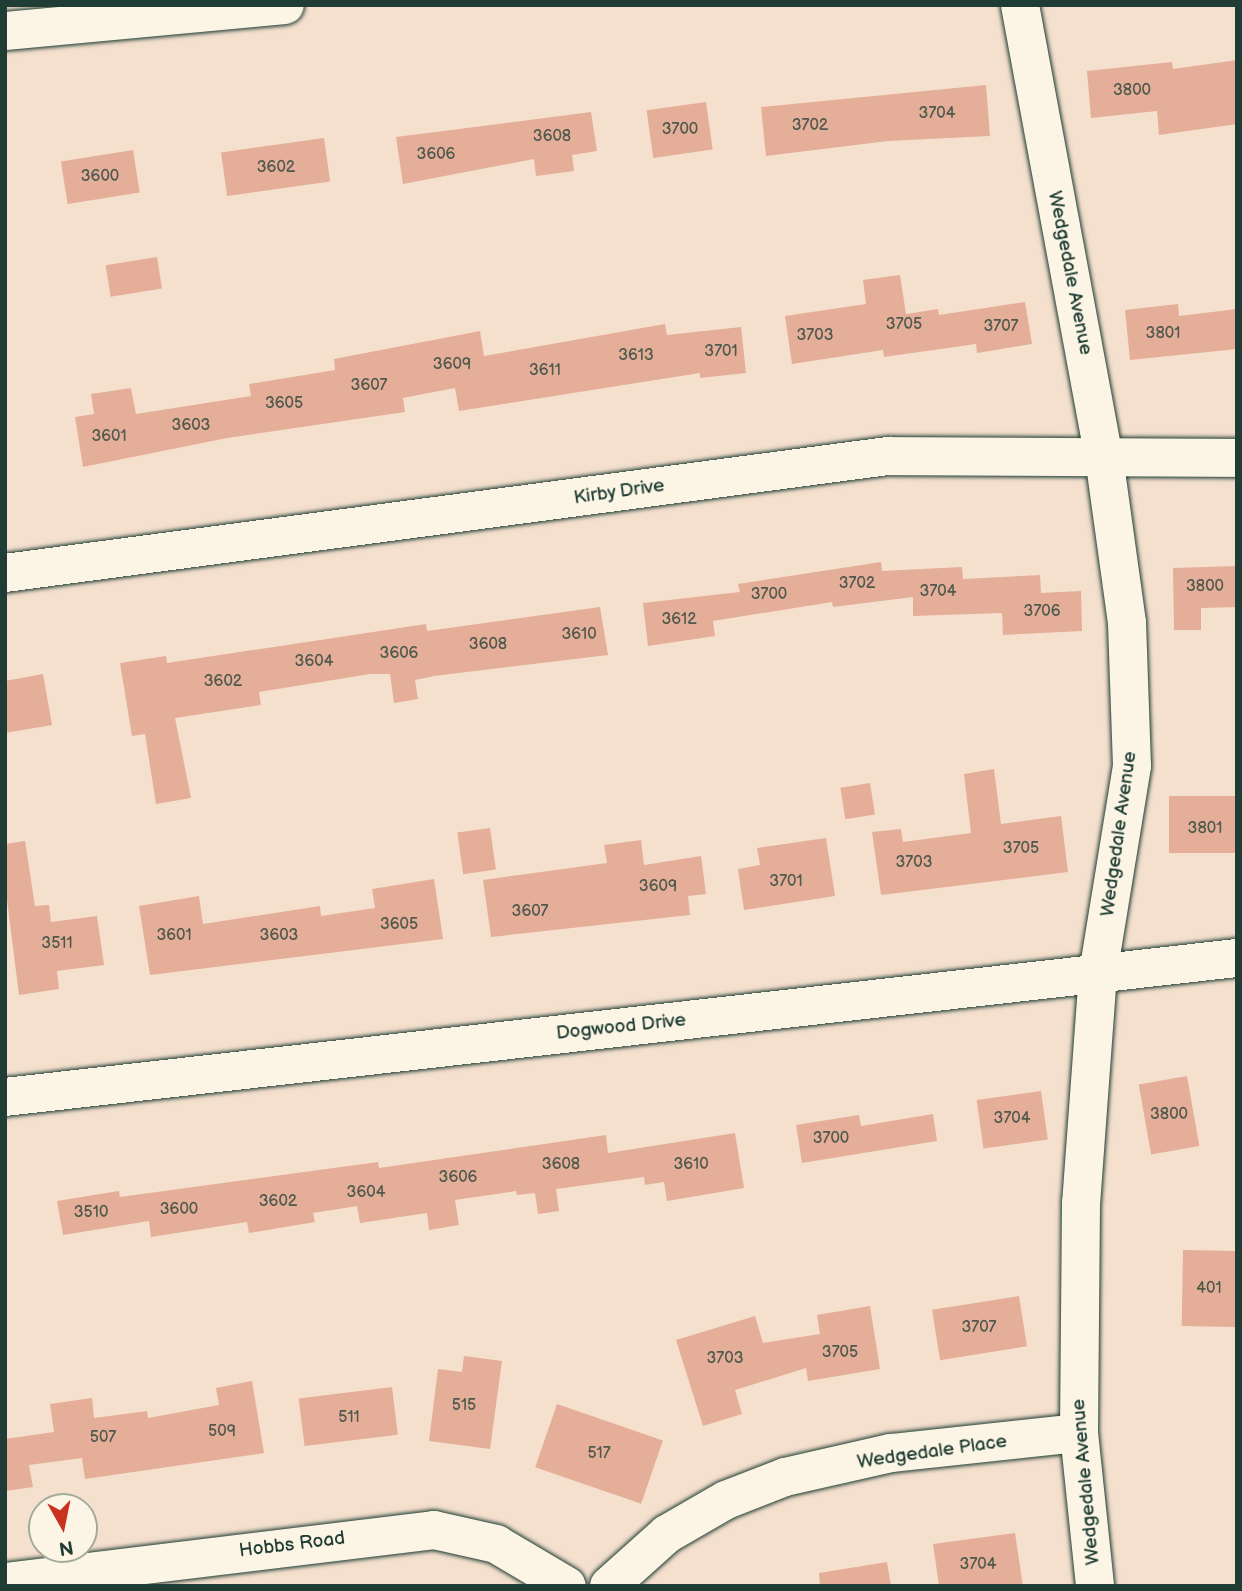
<!DOCTYPE html>
<style>
body{margin:0}
#map{position:relative;width:1242px;height:1591px;overflow:hidden;background:#f5e0ce;font-family:"Balsamiq Sans",sans-serif}
div>[style]{position:absolute}
.building>*{inset:0;background:#e4ae99;transform-origin:0 0}
.roads{filter:drop-shadow(0 0 2px #1f3d34) drop-shadow(0 0 2px #1f3d34)}
.minor>*{height:38px;margin:-19px;padding:0 19px;transform-origin:19px;border-radius:19px;background:#fcf5e5}
span{translate:-50% -50%;white-space:nowrap;text-align:center;line-height:1.15;-webkit-text-stroke:5px #fcf5e5;paint-order:stroke}
.number-label{font-size:16px;color:#50594d}
.number-label span{-webkit-text-stroke-width:0}
.street-label{font-size:19px;color:#1f3d34}
.frame{position:absolute;inset:0;border:7px solid #1f3d34;pointer-events:none}
.north{position:absolute;left:28px;top:1493px;width:70px;height:70px;box-sizing:border-box;background:#fcf5e5;border:2px solid #a4ab9e;border-radius:50%;rotate:171deg;font-size:19px;font-weight:700;line-height:28px;text-align:center;color:#1f3d34}
.north::after{content:'';display:block;margin:auto;width:24px;height:32px;background:#c8321e;clip-path:polygon(50% 0,100% 100%,50% 72%,0 100%)}
</style>
<div id="map">
<div class="building">
<div style="clip-path:polygon(1237px 60px,1237px 124px,1159px 135px,1157px 111px,1091px 118px,1087px 71px,1172px 62px,1173px 69px)"></div>
<div style="clip-path:polygon(986px 85px,990px 136px,888px 141px,766px 156px,761px 107px)"></div>
<div style="left:706px;top:102px;width:48px;height:60px;rotate:82deg"></div>
<div style="clip-path:polygon(591px 112px,597px 151px,572px 155px,574px 171px,536px 176px,534px 159px,403px 184px,396px 137px)"></div>
<div style="left:324px;top:138px;width:44px;height:104px;rotate:82deg"></div>
<div style="left:133px;top:150px;width:43px;height:73px;rotate:81deg"></div>
<div style="left:157px;top:257px;width:32px;height:52px;rotate:81deg"></div>
<div style="clip-path:polygon(900px 275px,906px 314px,938px 309px,939px 315px,1025px 302px,1032px 344px,977px 353px,976px 344px,884px 357px,883px 350px,792px 364px,785px 316px,866px 304px,863px 280px)"></div>
<div style="clip-path:polygon(1178px 304px,1179px 316px,1237px 309px,1237px 349px,1130px 360px,1125px 310px)"></div>
<div style="clip-path:polygon(665px 324px,667px 335px,741px 327px,746px 373px,700px 378px,700px 373px,459px 411px,455px 388px,403px 398px,405px 412px,227px 438px,83px 467px,75px 417px,94px 414px,91px 394px,131px 388px,136px 414px,251px 396px,249px 384px,335px 370px,334px 359px,480px 331px,484px 356px)"></div>
<div style="clip-path:polygon(881px 562px,882px 571px,962px 567px,963px 579px,1040px 575px,1041px 593px,1081px 591px,1082px 631px,1003px 635px,1002px 613px,913px 616px,913px 597px,833px 607px,832px 602px,713px 621px,715px 636px,648px 646px,643px 603px,740px 592px,738px 584px)"></div>
<div style="clip-path:polygon(1237px 566px,1237px 607px,1201px 608px,1201px 630px,1174px 630px,1173px 568px)"></div>
<div style="clip-path:polygon(600px 607px,608px 655px,434px 676px,415px 680px,418px 699px,394px 703px,390px 674px,370px 674px,259px 692px,261px 705px,175px 718px,191px 798px,156px 804px,145px 734px,132px 736px,120px 663px,166px 656px,167px 663px,426px 624px,427px 631px)"></div>
<div style="clip-path:polygon(43px 674px,52px 725px,5px 733px,5px 681px)"></div>
<div style="clip-path:polygon(994px 769px,1001px 824px,1061px 816px,1068px 872px,881px 895px,872px 832px,901px 829px,903px 842px,971px 833px,964px 774px)"></div>
<div style="left:870px;top:783px;width:32px;height:30px;rotate:81deg"></div>
<div style="left:1237px;top:796px;width:57px;height:68px;rotate:90deg"></div>
<div style="left:490px;top:828px;width:42px;height:33px;rotate:82deg"></div>
<div style="clip-path:polygon(826px 838px,835px 896px,744px 910px,738px 869px,760px 865px,757px 848px)"></div>
<div style="clip-path:polygon(641px 840px,644px 865px,701px 856px,706px 894px,688px 896px,690px 915px,491px 937px,483px 880px,607px 863px,604px 845px)"></div>
<div style="clip-path:polygon(25px 841px,35px 906px,49px 905px,51px 922px,97px 916px,104px 965px,57px 971px,59px 989px,19px 995px,5px 884px,5px 844px)"></div>
<div style="clip-path:polygon(434px 879px,443px 939px,150px 975px,139px 906px,199px 896px,203px 924px,320px 906px,321px 916px,375px 908px,372px 889px)"></div>
<div style="left:1187px;top:1076px;width:71px;height:49px;rotate:80deg"></div>
<div style="left:1041px;top:1091px;width:49px;height:65px;rotate:82deg"></div>
<div style="clip-path:polygon(933px 1114px,937px 1141px,802px 1163px,796px 1125px,859px 1115px,861px 1126px)"></div>
<div style="clip-path:polygon(735px 1133px,744px 1188px,667px 1201px,664px 1182px,645px 1185px,644px 1177px,556px 1189px,559px 1211px,538px 1214px,535px 1193px,517px 1195px,516px 1191px,455px 1200px,459px 1225px,429px 1230px,427px 1213px,360px 1223px,357px 1206px,313px 1213px,315px 1222px,249px 1233px,247px 1222px,151px 1237px,149px 1221px,63px 1235px,57px 1201px,119px 1191px,120px 1197px,378px 1162px,379px 1168px,606px 1135px,608px 1153px)"></div>
<div style="left:1183px;top:1250px;width:54px;height:76px;rotate:1deg"></div>
<div style="left:1019px;top:1296px;width:51px;height:88px;rotate:81deg"></div>
<div style="clip-path:polygon(870px 1306px,880px 1369px,808px 1381px,806px 1368px,735px 1390px,742px 1414px,703px 1426px,676px 1340px,755px 1316px,763px 1343px,820px 1334px,817px 1315px)"></div>
<div style="clip-path:polygon(464px 1356px,502px 1361px,490px 1449px,429px 1441px,438px 1369px,462px 1372px)"></div>
<div style="clip-path:polygon(252px 1381px,264px 1453px,85px 1479px,82px 1458px,29px 1465px,33px 1487px,5px 1491px,5px 1439px,54px 1432px,50px 1404px,92px 1398px,94px 1418px,147px 1411px,148px 1418px,219px 1405px,216px 1388px)"></div>
<div style="left:392px;top:1387px;width:48px;height:94px;rotate:83deg"></div>
<div style="left:557px;top:1404px;width:112px;height:67px;rotate:19deg"></div>
<div style="clip-path:polygon(1015px 1533px,1023px 1586px,939px 1586px,933px 1544px)"></div>
<div style="clip-path:polygon(887px 1562px,891px 1586px,820px 1586px,819px 1573px)"></div>
</div>
<div class="roads">
<div class="minor">
<div style="left:1020px;top:5px;width:460px;rotate:79.5deg"></div>
<div style="left:1104px;top:457px;width:168px;rotate:82.1deg"></div>
<div style="left:1127px;top:623px;width:143px;rotate:88deg"></div>
<div style="left:1132px;top:766px;width:210px;rotate:99.3deg"></div>
<div style="left:1098px;top:973px;width:231px;rotate:94.2deg"></div>
<div style="left:1081px;top:1203px;width:230px;rotate:90.5deg"></div>
<div style="left:1079px;top:1433px;width:154px;rotate:84deg"></div>
<div style="left:5px;top:31px;width:281px;rotate:-5.3deg"></div>
<div style="left:5px;top:573px;width:891px;rotate:-7.55deg"></div>
<div style="left:888px;top:456px;width:349px;rotate:0.3deg"></div>
<div style="left:5px;top:1097px;width:1240px;rotate:-6.44deg"></div>
<div style="left:5px;top:1582px;width:432px;rotate:-6.9deg"></div>
<div style="left:434px;top:1530px;width:64px;rotate:12.7deg"></div>
<div style="left:496px;top:1544px;width:82px;rotate:30.6deg"></div>
<div style="left:609px;top:1586px;width:78px;rotate:-41.9deg"></div>
<div style="left:667px;top:1534px;width:68px;rotate:-30deg"></div>
<div style="left:726px;top:1500px;width:63px;rotate:-21.3deg"></div>
<div style="left:785px;top:1477px;width:109px;rotate:-12.8deg"></div>
<div style="left:891px;top:1453px;width:189px;rotate:-6.1deg"></div>
</div>
</div>
<div class="number-label">
<span style="left:1132px;top:91px">3800</span>
<span style="left:937px;top:114px">3704</span>
<span style="left:810px;top:126px">3702</span>
<span style="left:680px;top:130px">3700</span>
<span style="left:552px;top:137px">3608</span>
<span style="left:436px;top:155px">3606</span>
<span style="left:276px;top:168px">3602</span>
<span style="left:100px;top:177px">3600</span>
<span style="left:904px;top:325px">3705</span>
<span style="left:1001px;top:327px">3707</span>
<span style="left:1163px;top:334px">3801</span>
<span style="left:815px;top:336px">3703</span>
<span style="left:721px;top:352px">3701</span>
<span style="left:636px;top:356px">3613</span>
<span style="left:452px;top:365px">3609</span>
<span style="left:545px;top:371px">3611</span>
<span style="left:369px;top:386px">3607</span>
<span style="left:284px;top:404px">3605</span>
<span style="left:191px;top:426px">3603</span>
<span style="left:109px;top:437px">3601</span>
<span style="left:857px;top:584px">3702</span>
<span style="left:1205px;top:587px">3800</span>
<span style="left:938px;top:592px">3704</span>
<span style="left:769px;top:595px">3700</span>
<span style="left:1042px;top:612px">3706</span>
<span style="left:679px;top:620px">3612</span>
<span style="left:579px;top:635px">3610</span>
<span style="left:488px;top:645px">3608</span>
<span style="left:399px;top:654px">3606</span>
<span style="left:314px;top:662px">3604</span>
<span style="left:223px;top:682px">3602</span>
<span style="left:1205px;top:829px">3801</span>
<span style="left:1021px;top:849px">3705</span>
<span style="left:914px;top:863px">3703</span>
<span style="left:786px;top:882px">3701</span>
<span style="left:658px;top:887px">3609</span>
<span style="left:530px;top:912px">3607</span>
<span style="left:399px;top:925px">3605</span>
<span style="left:174px;top:936px">3601</span>
<span style="left:279px;top:936px">3603</span>
<span style="left:57px;top:944px">3511</span>
<span style="left:1169px;top:1115px">3800</span>
<span style="left:1012px;top:1119px">3704</span>
<span style="left:831px;top:1139px">3700</span>
<span style="left:561px;top:1165px">3608</span>
<span style="left:691px;top:1165px">3610</span>
<span style="left:458px;top:1178px">3606</span>
<span style="left:366px;top:1193px">3604</span>
<span style="left:278px;top:1202px">3602</span>
<span style="left:179px;top:1210px">3600</span>
<span style="left:91px;top:1213px">3510</span>
<span style="left:1209px;top:1289px">401</span>
<span style="left:979px;top:1328px">3707</span>
<span style="left:840px;top:1353px">3705</span>
<span style="left:725px;top:1359px">3703</span>
<span style="left:464px;top:1406px">515</span>
<span style="left:349px;top:1418px">511</span>
<span style="left:222px;top:1432px">509</span>
<span style="left:103px;top:1438px">507</span>
<span style="left:599px;top:1454px">517</span>
<span style="left:978px;top:1565px">3704</span>
</div>
<div class="street-label">
<span style="left:1070px;top:273px;rotate:79deg">Wedgedale Avenue</span>
<span style="left:619px;top:492px;rotate:-8deg">Kirby Drive</span>
<span style="left:1119px;top:834px;rotate:-82deg">Wedgedale Avenue</span>
<span style="left:621px;top:1027px;rotate:-6deg">Dogwood Drive</span>
<span style="left:932px;top:1452px;rotate:-8deg">Wedgedale Place</span>
<span style="left:1086px;top:1482px;rotate:-95deg">Wedgedale Avenue</span>
<span style="left:292px;top:1545px;rotate:-7deg">Hobbs Road</span>
</div>
<div class="frame"></div>
<div class="north">N</div>
</div>
